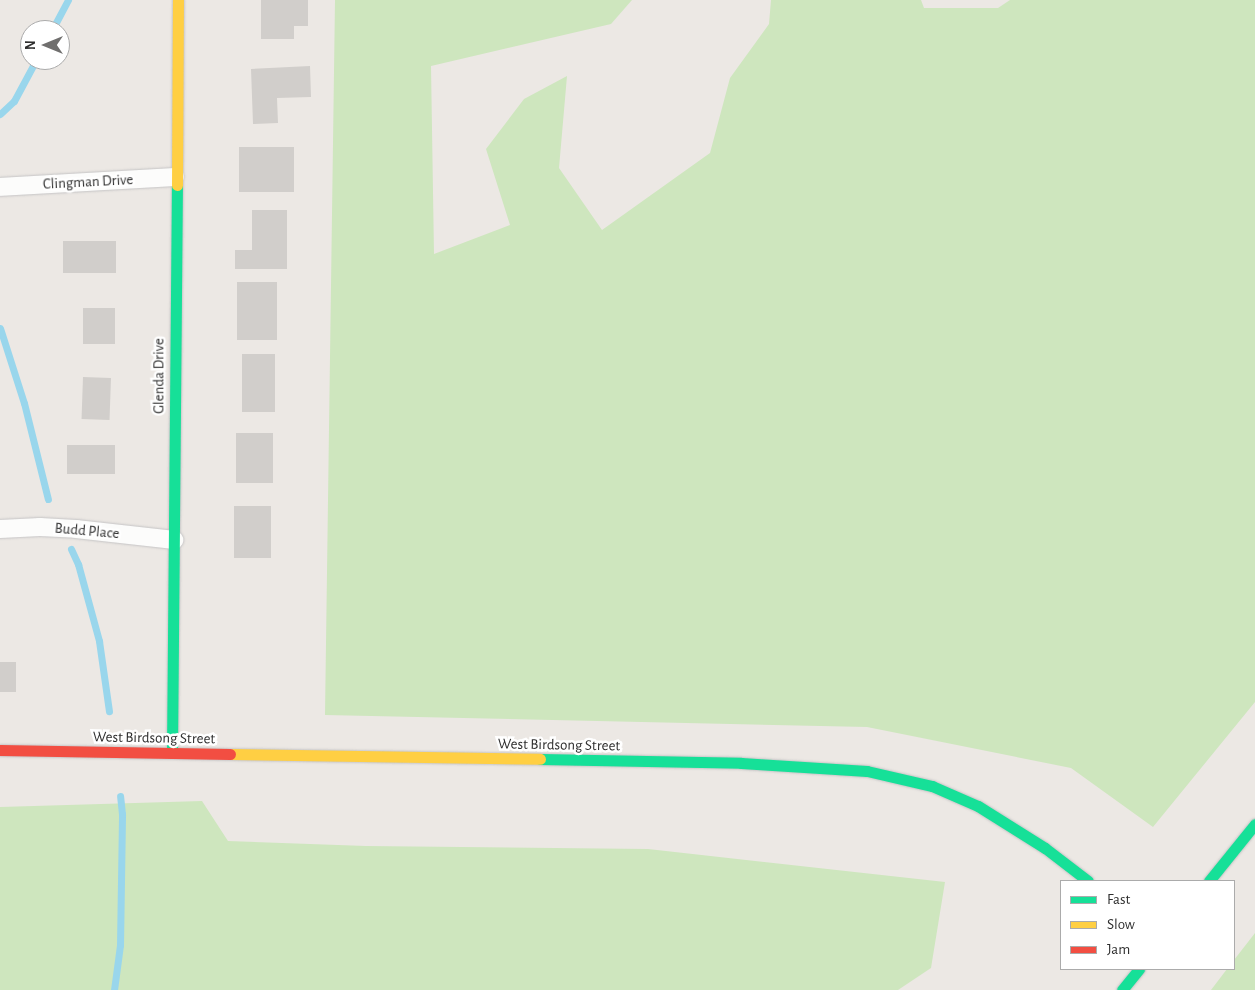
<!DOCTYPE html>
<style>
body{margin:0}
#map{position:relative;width:1255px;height:990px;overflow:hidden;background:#ece8e4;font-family:"Alegreya Sans",sans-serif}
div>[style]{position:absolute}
.green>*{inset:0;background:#cee6be}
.stream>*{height:7px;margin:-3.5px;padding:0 3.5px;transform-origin:3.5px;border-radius:3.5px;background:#99d6ec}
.building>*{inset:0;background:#d1cecb;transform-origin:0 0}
.roads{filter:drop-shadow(0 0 1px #c5c4c5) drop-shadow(0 0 1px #c5c4c5)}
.street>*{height:18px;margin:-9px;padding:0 9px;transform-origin:9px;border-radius:9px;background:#fcfcfb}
.fast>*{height:11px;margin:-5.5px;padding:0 5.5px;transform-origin:5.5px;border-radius:5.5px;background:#16e098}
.slow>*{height:11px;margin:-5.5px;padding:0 5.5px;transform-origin:5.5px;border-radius:5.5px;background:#ffcf43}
.jam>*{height:11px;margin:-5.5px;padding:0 5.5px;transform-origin:5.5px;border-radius:5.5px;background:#f24e42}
span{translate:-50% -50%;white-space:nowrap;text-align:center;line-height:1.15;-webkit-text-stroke:5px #fff;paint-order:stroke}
.street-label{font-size:15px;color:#2e2e2e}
.legend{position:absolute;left:1060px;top:880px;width:175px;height:90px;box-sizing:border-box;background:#fff;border:1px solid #ababab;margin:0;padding:6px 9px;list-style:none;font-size:15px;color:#2e2e2e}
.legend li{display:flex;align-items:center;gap:10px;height:25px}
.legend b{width:25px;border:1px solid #ababab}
.north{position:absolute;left:20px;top:20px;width:50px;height:50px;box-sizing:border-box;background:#fff;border:1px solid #ababab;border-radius:50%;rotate:270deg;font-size:14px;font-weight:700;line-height:20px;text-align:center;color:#2e2e2e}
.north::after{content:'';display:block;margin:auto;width:18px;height:22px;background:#706f6e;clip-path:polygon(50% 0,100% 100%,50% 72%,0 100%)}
</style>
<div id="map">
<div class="green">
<div style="clip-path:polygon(335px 0,632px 0,611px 24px,431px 66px,434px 254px,510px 225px,486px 149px,524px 99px,567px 76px,559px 168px,602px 230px,710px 153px,730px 78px,769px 24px,771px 0,921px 0,924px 8px,998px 8px,1010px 0,1255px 0,1255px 702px,1153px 827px,1071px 768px,867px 727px,325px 715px)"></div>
<div style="clip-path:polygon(202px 801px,228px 841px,366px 846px,648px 849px,945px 882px,931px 968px,898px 990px,0 990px,0 807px)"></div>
<div style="clip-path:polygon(1255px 933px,1255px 990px,1211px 990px,1227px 969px,1234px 969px,1234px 960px)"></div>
</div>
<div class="stream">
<div style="left:52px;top:30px;width:34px;rotate:-62deg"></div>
<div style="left:0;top:114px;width:19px;rotate:-43deg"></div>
<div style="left:14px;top:101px;width:47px;rotate:-61.8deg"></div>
<div style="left:0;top:328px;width:79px;rotate:72.3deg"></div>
<div style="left:24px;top:403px;width:99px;rotate:76deg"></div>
<div style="left:71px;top:549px;width:17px;rotate:65deg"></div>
<div style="left:78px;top:564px;width:80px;rotate:74.7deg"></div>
<div style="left:99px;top:641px;width:71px;rotate:81.9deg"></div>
<div style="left:114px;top:990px;width:45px;rotate:-82.4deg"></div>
<div style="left:120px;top:945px;width:131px;rotate:-89.1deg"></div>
<div style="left:122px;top:814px;width:18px;rotate:-96deg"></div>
</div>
<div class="building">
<div style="clip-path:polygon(261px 0,308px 0,308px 26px,294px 26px,294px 39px,261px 39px)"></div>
<div style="clip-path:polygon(310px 66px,311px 97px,277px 98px,278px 123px,253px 124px,251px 69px)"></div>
<div style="left:239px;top:147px;width:55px;height:45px"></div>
<div style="clip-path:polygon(252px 210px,287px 210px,287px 269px,235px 269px,235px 250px,252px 250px)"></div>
<div style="left:63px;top:241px;width:53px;height:32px"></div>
<div style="left:237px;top:282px;width:40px;height:58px"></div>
<div style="left:83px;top:308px;width:32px;height:36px"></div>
<div style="left:242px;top:354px;width:33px;height:58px"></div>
<div style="left:83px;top:377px;width:28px;height:42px;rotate:2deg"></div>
<div style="left:236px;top:433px;width:37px;height:50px"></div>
<div style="left:67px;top:445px;width:48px;height:29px"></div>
<div style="left:234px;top:506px;width:37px;height:52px"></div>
<div style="left:0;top:662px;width:16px;height:30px"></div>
</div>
<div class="roads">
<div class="street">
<div style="left:0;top:187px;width:175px;rotate:-3.3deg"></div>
<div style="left:0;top:529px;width:40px;rotate:-2.9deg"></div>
<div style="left:40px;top:527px;width:36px;rotate:3deg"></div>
<div style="left:76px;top:529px;width:99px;rotate:6.4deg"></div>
</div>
<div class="fast">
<div style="left:172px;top:753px;width:568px;rotate:-89.5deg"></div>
<div style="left:540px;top:759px;width:201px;rotate:1.1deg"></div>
<div style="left:741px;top:763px;width:126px;rotate:3.6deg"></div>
<div style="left:867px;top:771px;width:67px;rotate:13deg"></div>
<div style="left:932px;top:786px;width:50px;rotate:23.5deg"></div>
<div style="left:978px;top:806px;width:79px;rotate:32.1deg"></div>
<div style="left:1045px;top:848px;width:54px;rotate:37.5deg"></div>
<div style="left:1209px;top:881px;width:73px;rotate:-51.1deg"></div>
<div style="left:1122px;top:990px;width:27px;rotate:-51deg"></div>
</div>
<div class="slow">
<div style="left:177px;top:185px;width:185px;rotate:-89.7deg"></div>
<div style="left:230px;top:754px;width:310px;rotate:0.9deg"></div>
</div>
<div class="jam">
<div style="left:0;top:750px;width:230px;rotate:1deg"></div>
</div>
</div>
<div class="street-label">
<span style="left:88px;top:182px;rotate:-3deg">Clingman Drive</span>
<span style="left:159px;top:376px;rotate:-90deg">Glenda Drive</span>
<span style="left:87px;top:531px;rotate:5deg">Budd Place</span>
<span style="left:154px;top:738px;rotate:1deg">West Birdsong Street</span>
<span style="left:559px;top:745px;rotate:1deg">West Birdsong Street</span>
</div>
<ul class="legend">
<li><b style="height:6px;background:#16e098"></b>Fast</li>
<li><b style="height:6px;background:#ffcf43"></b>Slow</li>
<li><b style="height:6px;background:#f24e42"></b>Jam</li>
</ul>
<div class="north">N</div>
</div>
